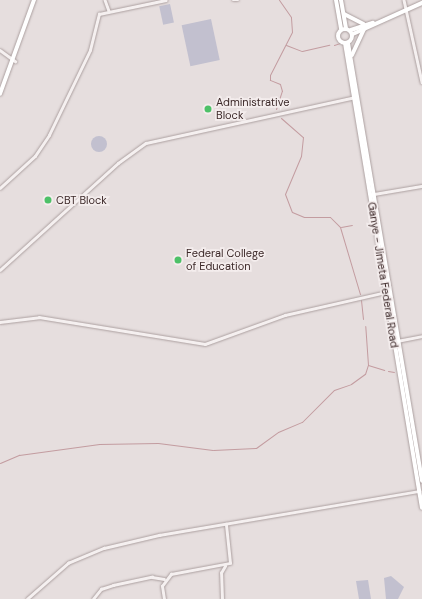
<!DOCTYPE html>
<style>
body{margin:0}
#map{position:relative;width:422px;height:599px;overflow:hidden;background:#e6dede;font-family:"DM Sans",sans-serif}
div>[style]{position:absolute}
.green>*{inset:0;background:#c2c0cf;transform-origin:0 0}
.round{border-radius:50%}
.stream>*{height:1px;margin:-0.5px;padding:0 0.5px;transform-origin:0.5px;border-radius:0.5px;background:#c39ca0}
.roads{filter:drop-shadow(0 0 1px #aca0a0) drop-shadow(0 0 1px #aca0a0)}
.minor>*{height:2.5px;margin:-1.25px;padding:0 1.25px;transform-origin:1.25px;border-radius:1.25px;background:#f5f0f0}
.secondary>*{height:3.5px;margin:-1.75px;padding:0 1.75px;transform-origin:1.75px;border-radius:1.75px;background:#fff}
.primary>*{height:4px;margin:-2px;padding:0 2px;transform-origin:2px;border-radius:2px;background:#fff}
.primary>.ring{margin:-2px;padding:0;box-sizing:content-box;background:none;border:4px solid #fff;border-radius:50%}
.dots>*{width:11px;height:11px;translate:-50% -50%;box-sizing:border-box;border:2px solid #f4eded;border-radius:50%}
span{translate:-50% -50%;white-space:nowrap;text-align:center;line-height:1.15;-webkit-text-stroke:3.5px #f4eded;paint-order:stroke}
.poi-label{font-size:11px;color:#3c2929}
.left{translate:0 -50%;text-align:left}
.street-label{font-size:11px;color:#3c2929}
</style>
<div id="map">
<div class="green">
<div style="left:170px;top:4px;width:19px;height:11px;rotate:78deg"></div>
<div style="left:211px;top:19px;width:42px;height:30px;rotate:78deg"></div>
<div class="round" style="left:91px;top:136px;width:16px;height:16px"></div>
<div style="clip-path:polygon(391px 576px,404px 587px,398px 599px,386px 599px,384px 578px)"></div>
<div style="clip-path:polygon(368px 580px,371px 599px,359px 599px,356px 581px)"></div>
</div>
<div class="stream">
<div style="left:286px;top:45px;width:17px;rotate:21deg"></div>
<div style="left:302px;top:51px;width:28px;rotate:-13deg"></div>
<div style="left:334px;top:45px;width:6px;rotate:-18deg"></div>
<div style="left:276px;top:109px;width:19px;rotate:-72deg"></div>
<div style="left:282px;top:91px;width:7px;rotate:-106deg"></div>
<div style="left:280px;top:84px;width:11px;rotate:-158deg"></div>
<div style="left:270px;top:80px;width:5px;rotate:-90deg"></div>
<div style="left:270px;top:75px;width:48px;rotate:-62.9deg"></div>
<div style="left:292px;top:32px;width:15px;rotate:-94deg"></div>
<div style="left:291px;top:17px;width:21px;rotate:-125deg"></div>
<div style="left:281px;top:118px;width:29px;rotate:41deg"></div>
<div style="left:303px;top:137px;width:19px;rotate:96deg"></div>
<div style="left:301px;top:156px;width:41px;rotate:112.8deg"></div>
<div style="left:285px;top:194px;width:19px;rotate:69deg"></div>
<div style="left:292px;top:212px;width:13px;rotate:23deg"></div>
<div style="left:304px;top:217px;width:26px"></div>
<div style="left:330px;top:217px;width:14px;rotate:45deg"></div>
<div style="left:340px;top:227px;width:70px;rotate:73.4deg"></div>
<div style="left:341px;top:227px;width:11px;rotate:-10deg"></div>
<div style="left:361px;top:300px;width:19px;rotate:84deg"></div>
<div style="left:368px;top:365px;width:17px;rotate:17deg"></div>
<div style="left:388px;top:371px;width:6px;rotate:9deg"></div>
<div style="left:0;top:463px;width:21px;rotate:-23deg"></div>
<div style="left:19px;top:455px;width:81px;rotate:-7.8deg"></div>
<div style="left:99px;top:444px;width:59px;rotate:-1deg"></div>
<div style="left:158px;top:443px;width:55px;rotate:7.3deg"></div>
<div style="left:213px;top:450px;width:43px;rotate:-2.7deg"></div>
<div style="left:256px;top:448px;width:27px;rotate:-36deg"></div>
<div style="left:278px;top:432px;width:26px;rotate:-23deg"></div>
<div style="left:302px;top:422px;width:45px;rotate:-45deg"></div>
<div style="left:334px;top:390px;width:18px;rotate:-19deg"></div>
<div style="left:351px;top:384px;width:17px;rotate:-36deg"></div>
<div style="left:365px;top:374px;width:9px;rotate:-72deg"></div>
<div style="left:368px;top:365px;width:39px;rotate:-94deg"></div>
</div>
<div class="roads">
<div class="minor">
<div style="left:105px;top:0;width:12px;rotate:70deg"></div>
<div style="left:233px;top:0;width:5px"></div>
<div style="left:404px;top:0;width:84px;rotate:77.6deg"></div>
<div style="left:0;top:50px;width:19px;rotate:36deg"></div>
<div style="left:0;top:188px;width:47px;rotate:-42.4deg"></div>
<div style="left:35px;top:156px;width:25px;rotate:-56deg"></div>
<div style="left:49px;top:135px;width:94px;rotate:-64.2deg"></div>
<div style="left:90px;top:50px;width:37px;rotate:-76deg"></div>
<div style="left:99px;top:14px;width:68px;rotate:-11.8deg"></div>
<div style="left:374px;top:194px;width:49px;rotate:-9.5deg"></div>
<div style="left:0;top:270px;width:159px;rotate:-42.2deg"></div>
<div style="left:118px;top:163px;width:34px;rotate:-36deg"></div>
<div style="left:146px;top:143px;width:214px;rotate:-12.4deg"></div>
<div style="left:0;top:322px;width:39px;rotate:-7deg"></div>
<div style="left:39px;top:317px;width:168px;rotate:9.2deg"></div>
<div style="left:205px;top:344px;width:85px;rotate:-19.9deg"></div>
<div style="left:285px;top:315px;width:104px;rotate:-12.8deg"></div>
<div style="left:397px;top:341px;width:25px;rotate:-11deg"></div>
<div style="left:27px;top:599px;width:55px;rotate:-41.3deg"></div>
<div style="left:68px;top:563px;width:39px;rotate:-23deg"></div>
<div style="left:104px;top:548px;width:57px;rotate:-13.3deg"></div>
<div style="left:159px;top:535px;width:264px;rotate:-9.6deg"></div>
<div style="left:93px;top:599px;width:13px;rotate:-51deg"></div>
<div style="left:101px;top:589px;width:13px;rotate:-18deg"></div>
<div style="left:113px;top:585px;width:40px;rotate:-12deg"></div>
<div style="left:152px;top:577px;width:12px;rotate:9deg"></div>
<div style="left:164px;top:599px;width:13px;rotate:-99deg"></div>
<div style="left:162px;top:586px;width:15px;rotate:-53deg"></div>
<div style="left:171px;top:574px;width:60px;rotate:-10.6deg"></div>
<div style="left:230px;top:563px;width:39px;rotate:-96deg"></div>
<div style="left:222px;top:599px;width:26px;rotate:-92deg"></div>
<div style="left:221px;top:573px;width:8px;rotate:-60deg"></div>
</div>
<div class="secondary">
<div style="left:351px;top:30px;width:23px;rotate:-18deg"></div>
<div style="left:353px;top:34px;width:76px;rotate:-24.2deg"></div>
<div style="left:0;top:94px;width:100px;rotate:-70.1deg"></div>
</div>
<div class="primary">
<div style="left:336px;top:0;width:29px;rotate:80deg"></div>
<div style="left:341px;top:0;width:28px;rotate:80deg"></div>
<div style="left:344px;top:14px;width:22px;rotate:27deg"></div>
<div class="ring" style="left:338px;top:29px;width:10px;height:10px"></div>
<div style="left:345px;top:43px;width:471px;rotate:80.6deg"></div>
<div style="left:348px;top:43px;width:444px;rotate:80.4deg"></div>
<div style="left:352px;top:55px;width:29px;rotate:-65deg"></div>
</div>
</div>
<div class="dots">
<div style="left:208px;top:109px;background:#4dc168"></div>
<div style="left:48px;top:200px;background:#4dc168"></div>
<div style="left:178px;top:260px;background:#4dc168"></div>
</div>
<div class="poi-label">
<span class="left" style="left:216px;top:109px">Administrative<br>Block</span>
<span class="left" style="left:56px;top:200px">CBT Block</span>
<span class="left" style="left:186px;top:260px">Federal College<br>of Education</span>
</div>
<div class="street-label">
<span style="left:383px;top:275px;rotate:81deg">Ganye - Jimeta Federal Road</span>
</div>
</div>
